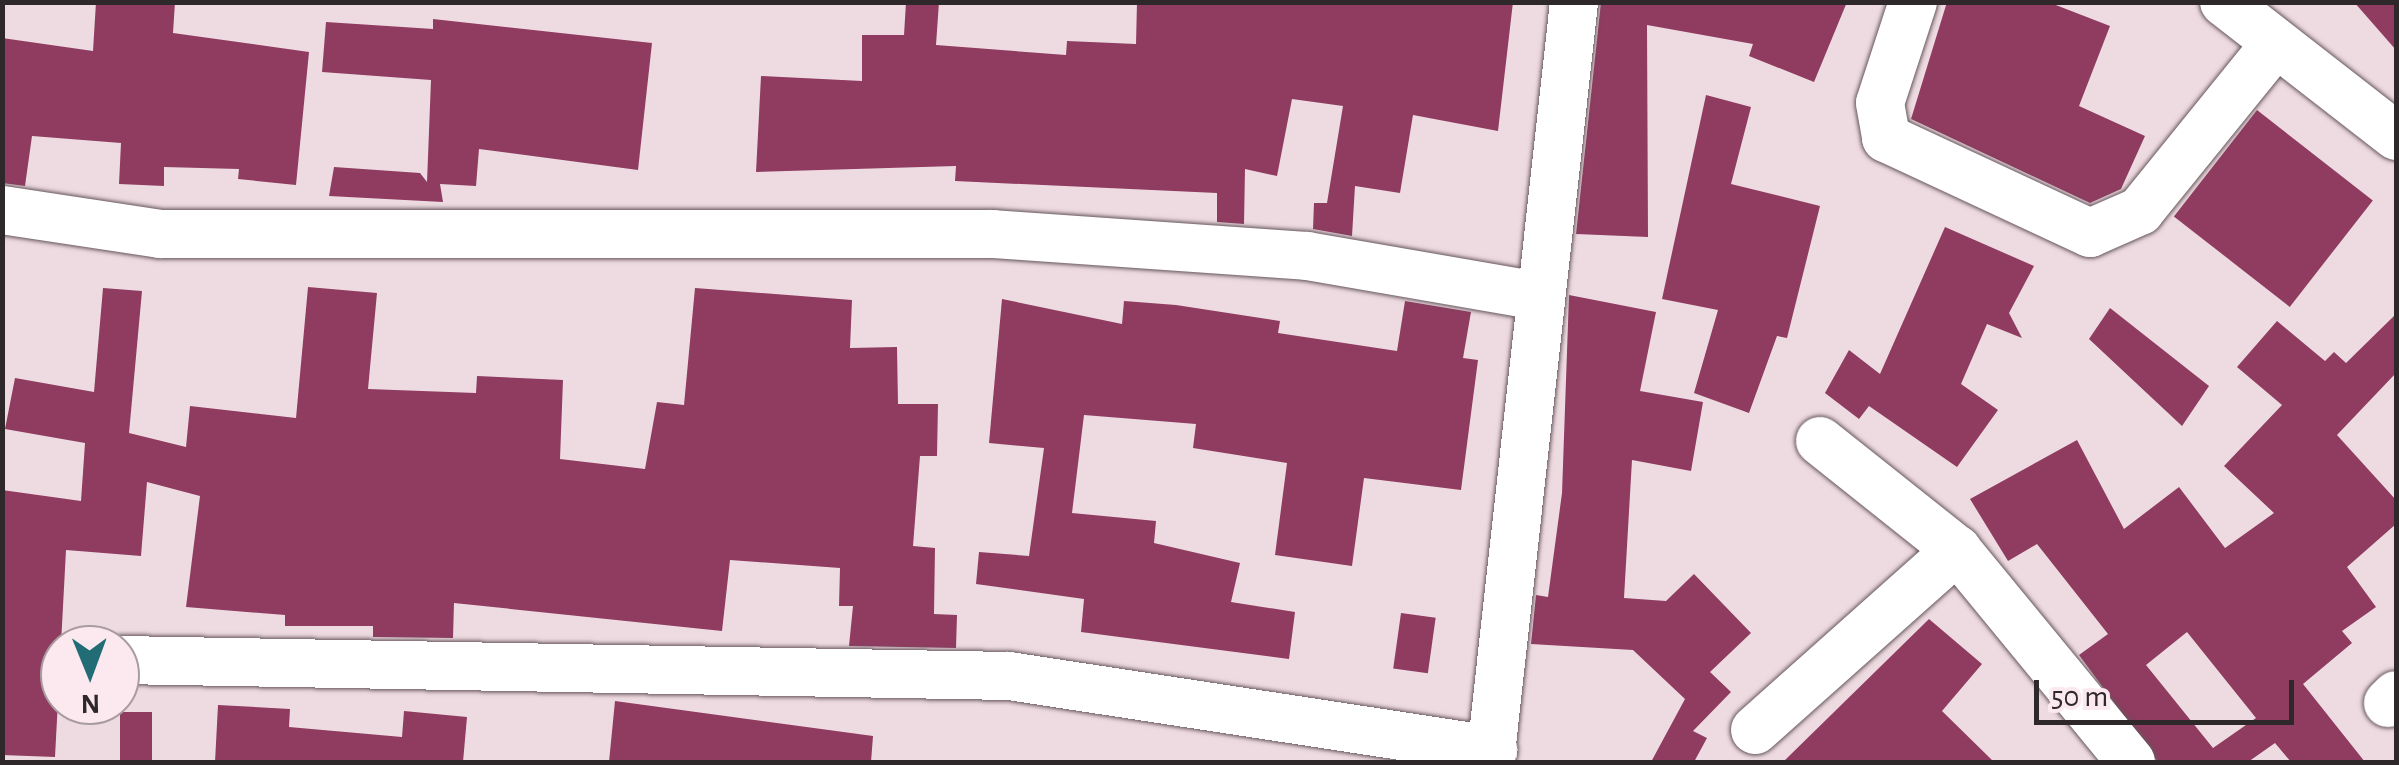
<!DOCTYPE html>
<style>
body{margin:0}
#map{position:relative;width:2399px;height:765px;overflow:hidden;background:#eedbe1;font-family:"Alegreya Sans",sans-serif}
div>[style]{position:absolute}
.building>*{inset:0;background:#8f3c60;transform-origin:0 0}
.roads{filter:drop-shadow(0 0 2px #66575c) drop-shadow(0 0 2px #66575c)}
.minor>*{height:48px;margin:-24px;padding:0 24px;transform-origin:24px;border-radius:24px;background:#fff}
span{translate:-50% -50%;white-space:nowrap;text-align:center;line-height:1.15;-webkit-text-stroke:10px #fbe9ef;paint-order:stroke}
.frame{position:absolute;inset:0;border:5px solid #2f282a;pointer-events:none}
.north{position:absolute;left:40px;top:625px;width:100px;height:100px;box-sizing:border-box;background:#fbe9ef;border:2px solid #a99ca0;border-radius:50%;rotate:179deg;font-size:28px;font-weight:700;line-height:40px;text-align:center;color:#2f282a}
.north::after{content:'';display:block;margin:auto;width:35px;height:45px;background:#226d75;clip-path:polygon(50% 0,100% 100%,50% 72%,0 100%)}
.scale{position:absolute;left:2034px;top:680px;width:260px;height:45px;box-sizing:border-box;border:5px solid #2f282a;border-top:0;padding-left:12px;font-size:30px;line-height:35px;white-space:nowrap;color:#2f282a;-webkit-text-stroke:8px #fbe9ef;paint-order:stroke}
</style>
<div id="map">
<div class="building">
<div style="clip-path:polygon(96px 2px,175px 2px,173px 33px,309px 52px,296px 185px,238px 179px,239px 169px,164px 167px,164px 186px,119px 184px,121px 143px,32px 136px,25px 186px,2px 183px,2px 38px,93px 51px)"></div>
<div style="clip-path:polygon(906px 2px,939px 2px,936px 45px,1066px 55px,1067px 41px,1136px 44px,1137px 2px,1513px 2px,1498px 131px,1413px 115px,1400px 193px,1355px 186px,1352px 236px,1313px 229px,1314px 203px,1327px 203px,1343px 106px,1292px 99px,1277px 176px,1245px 169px,1244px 224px,1217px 222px,1217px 193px,955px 181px,956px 166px,756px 172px,761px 76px,862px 81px,862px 35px,904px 35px)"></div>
<div style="clip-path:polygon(1601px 2px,1847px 2px,1814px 82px,1749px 56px,1753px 44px,1647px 25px,1648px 237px,1576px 234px)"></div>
<div style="clip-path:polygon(1947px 2px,2048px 2px,2110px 26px,2079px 106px,2145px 136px,2121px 189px,2090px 203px,1911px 119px)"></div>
<div style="clip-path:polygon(2354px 2px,2396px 2px,2396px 50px)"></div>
<div style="clip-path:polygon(433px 19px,652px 43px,638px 170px,479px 149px,476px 186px,440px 184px,443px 202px,329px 196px,334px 167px,420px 173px,427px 182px,431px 80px,322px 72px,326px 22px,433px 29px)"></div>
<div style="clip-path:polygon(1706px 95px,1751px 107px,1731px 184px,1820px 206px,1787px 338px,1777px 336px,1749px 413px,1694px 393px,1718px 310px,1662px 299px)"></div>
<div style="left:2257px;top:110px;width:147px;height:135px;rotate:38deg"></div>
<div style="clip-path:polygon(1945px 227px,2034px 266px,2009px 313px,2022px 338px,1987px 324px,1961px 384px,1998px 410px,1957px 467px,1869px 406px,1859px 419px,1825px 393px,1849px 350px,1880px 374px)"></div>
<div style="clip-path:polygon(308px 287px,377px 293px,368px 389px,476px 393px,477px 376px,563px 380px,560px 459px,645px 469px,657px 402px,684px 405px,695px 288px,852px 300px,850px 348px,897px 347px,898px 404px,938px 404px,937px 456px,920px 456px,913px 546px,935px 548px,934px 614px,957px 615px,956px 648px,849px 646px,853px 606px,839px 606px,840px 568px,730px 560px,722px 631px,454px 603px,453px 638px,373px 637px,373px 626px,285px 626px,285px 615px,186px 607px,200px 496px,147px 482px,141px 556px,66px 550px,55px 757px,2px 755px,2px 490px,81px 501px,85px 443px,5px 429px,15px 378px,94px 392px,103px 288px,142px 291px,129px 433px,186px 447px,190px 406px,296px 418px)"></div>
<div style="clip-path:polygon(1569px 295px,1656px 312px,1640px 391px,1703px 402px,1691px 471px,1632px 460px,1624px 598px,1666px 601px,1694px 574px,1751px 633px,1710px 672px,1731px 692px,1693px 731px,1707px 738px,1694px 762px,1651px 762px,1685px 699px,1633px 650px,1531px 644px,1536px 595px,1548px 597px,1562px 493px)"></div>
<div style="clip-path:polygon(1002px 299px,1122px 324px,1124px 301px,1176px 305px,1280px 321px,1278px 333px,1397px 351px,1405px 301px,1471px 312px,1463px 358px,1478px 360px,1461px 490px,1364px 478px,1352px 566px,1275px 555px,1287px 463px,1193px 448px,1196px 424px,1084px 415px,1072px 513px,1156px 521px,1154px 543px,1240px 563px,1231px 602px,1295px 612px,1289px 659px,1081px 632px,1084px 599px,976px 584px,979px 552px,1029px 556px,1044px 448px,989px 443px)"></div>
<div style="clip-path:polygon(2110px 308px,2209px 386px,2182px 426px,2089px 339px)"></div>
<div style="clip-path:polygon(evenodd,2396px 314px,2396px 373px,2337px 435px,2396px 500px,2396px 524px,2347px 567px,2376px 607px,2342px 631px,2352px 643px,2303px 684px,2365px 762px,2291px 762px,2275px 743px,2248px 762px,2158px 762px,2079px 655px,2108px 634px,2037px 544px,2008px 561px,1970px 499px,2077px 440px,2124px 529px,2179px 487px,2225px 548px,2274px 513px,2224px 466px,2282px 405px,2237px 367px,2277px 321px,2325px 361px,2334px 352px,2346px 363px,2396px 314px,2187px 632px,2256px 718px,2213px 748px,2146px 665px,2187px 632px)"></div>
<div style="left:1401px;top:613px;width:35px;height:56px;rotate:8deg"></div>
<div style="clip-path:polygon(1929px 619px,1982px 664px,1942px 711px,1994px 762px,1783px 762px)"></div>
<div style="clip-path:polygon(615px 701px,873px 736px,871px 762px,609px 762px)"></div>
<div style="clip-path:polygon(218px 705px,290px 709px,289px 727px,402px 737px,404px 711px,467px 717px,463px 762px,215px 762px)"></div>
<div style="left:120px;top:712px;width:32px;height:50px"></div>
</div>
<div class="roads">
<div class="minor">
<div style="left:1913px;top:2px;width:106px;rotate:108.1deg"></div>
<div style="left:1880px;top:103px;width:36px;rotate:80deg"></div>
<div style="left:1886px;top:138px;width:225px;rotate:25deg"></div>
<div style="left:2090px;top:233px;width:55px;rotate:-23.7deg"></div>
<div style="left:2140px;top:211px;width:216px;rotate:-51deg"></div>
<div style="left:2224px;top:2px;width:218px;rotate:37.9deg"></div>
<div style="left:2px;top:210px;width:160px;rotate:8.6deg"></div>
<div style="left:160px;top:234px;width:833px"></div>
<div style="left:993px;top:234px;width:315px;rotate:4deg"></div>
<div style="left:1307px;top:256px;width:235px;rotate:9.8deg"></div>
<div style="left:1820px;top:441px;width:175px;rotate:38.5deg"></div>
<div style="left:1957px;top:550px;width:274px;rotate:50.6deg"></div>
<div style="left:120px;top:660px;width:889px;rotate:1.03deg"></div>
<div style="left:1009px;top:676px;width:490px;rotate:8.7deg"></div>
<div style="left:2388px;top:703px;width:11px;rotate:-45deg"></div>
<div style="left:1755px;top:730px;width:271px;rotate:-41.7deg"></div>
<div style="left:1490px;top:762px;width:765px;rotate:-83.69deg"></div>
</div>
</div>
<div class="frame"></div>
<div class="north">N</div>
<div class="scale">50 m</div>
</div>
